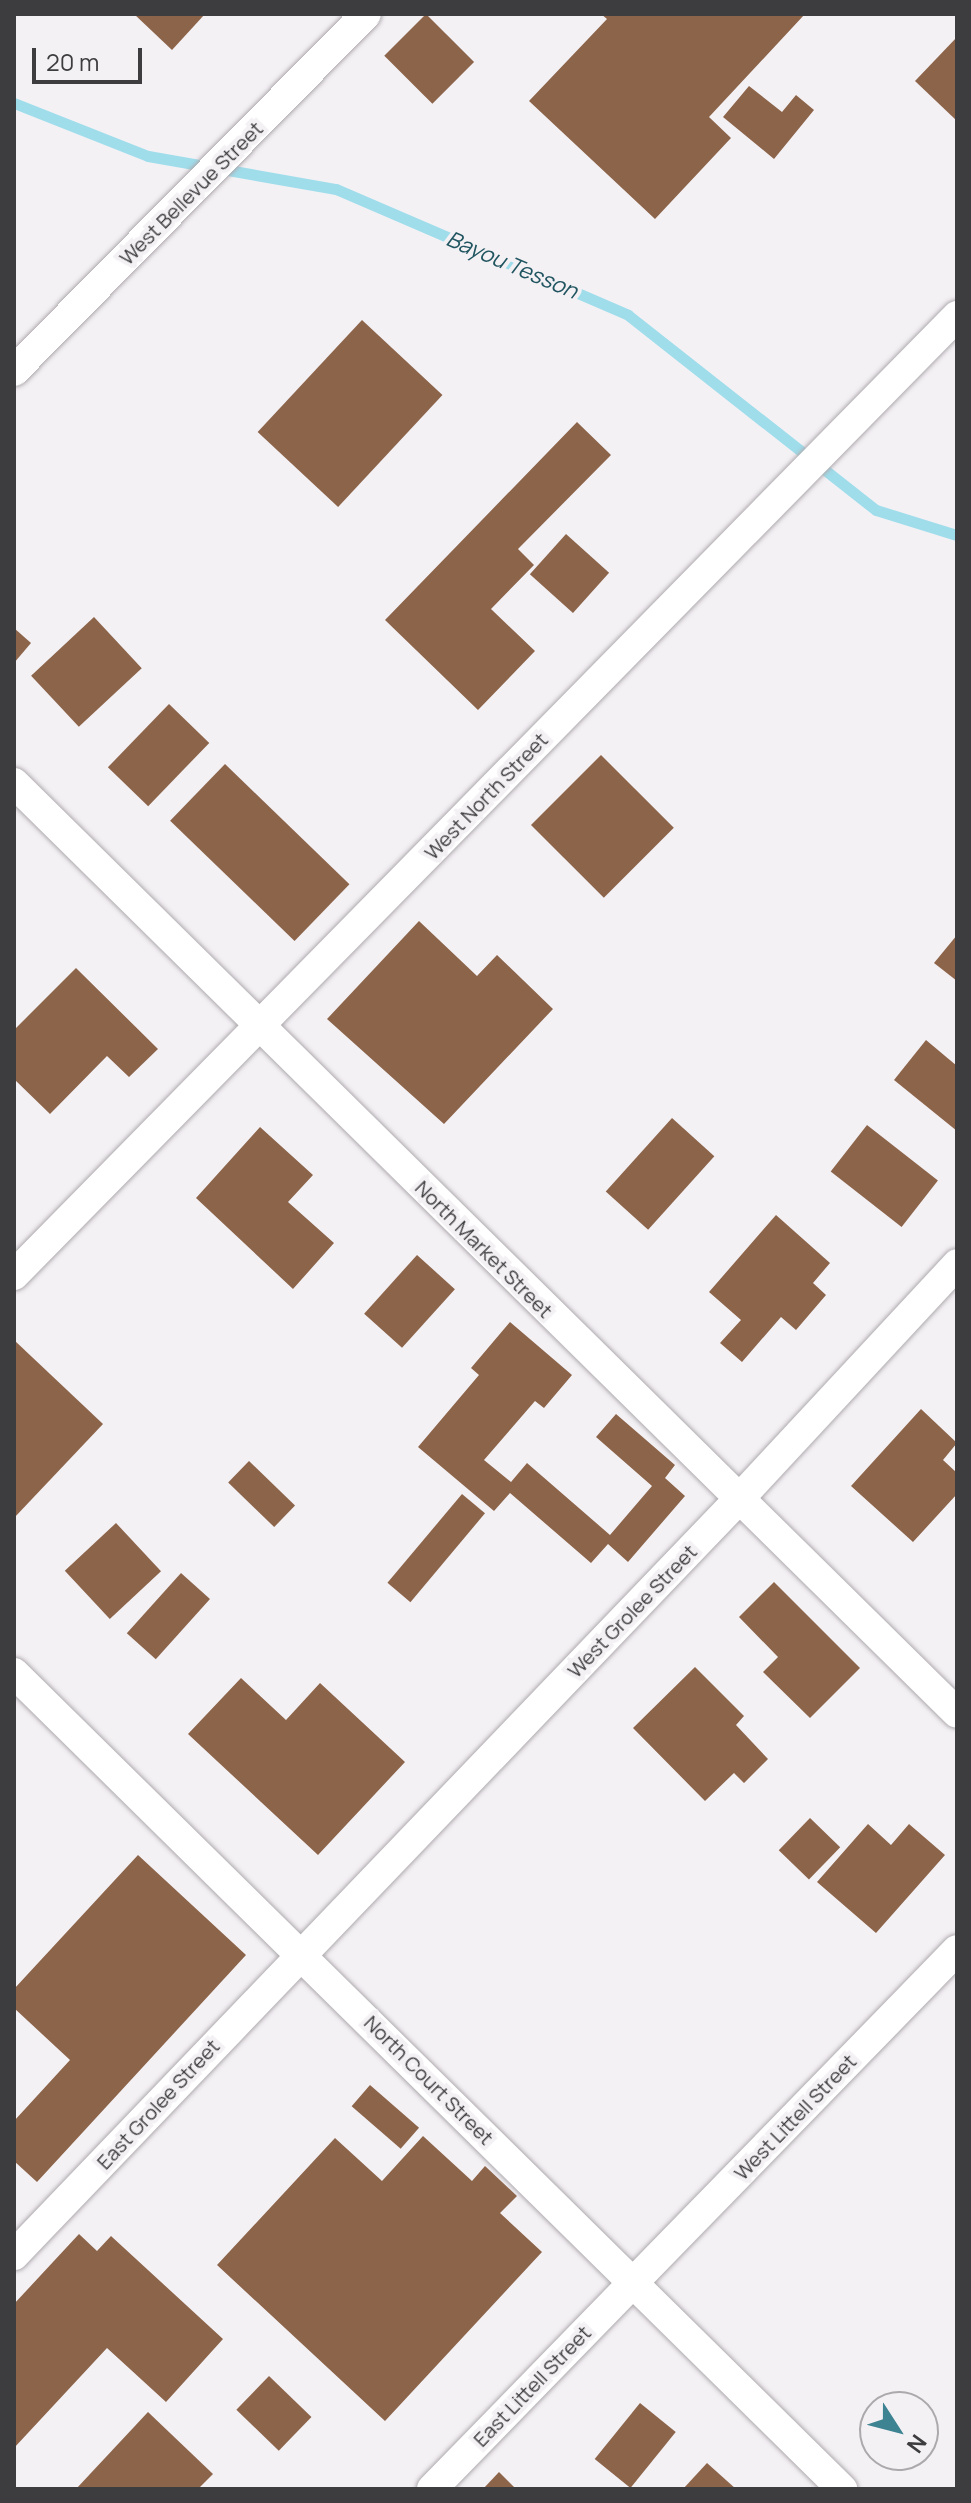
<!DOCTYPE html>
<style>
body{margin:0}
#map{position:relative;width:971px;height:2503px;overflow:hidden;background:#f4f1f5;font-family:Manrope,sans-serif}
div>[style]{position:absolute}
.stream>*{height:11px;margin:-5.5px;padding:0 5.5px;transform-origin:5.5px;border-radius:5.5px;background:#9fddeb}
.building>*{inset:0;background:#8c6449;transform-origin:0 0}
.roads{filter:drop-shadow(0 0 2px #aeaaae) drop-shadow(0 0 2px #aeaaae)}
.street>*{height:30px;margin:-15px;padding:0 15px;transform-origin:15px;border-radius:15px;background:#fff}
span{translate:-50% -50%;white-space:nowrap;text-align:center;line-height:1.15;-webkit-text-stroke:8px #f4f1f5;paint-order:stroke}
.street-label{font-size:20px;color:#3d3c3e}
.water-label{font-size:22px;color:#215560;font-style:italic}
.frame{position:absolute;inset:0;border:16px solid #3d3c3e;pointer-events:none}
.north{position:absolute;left:859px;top:2391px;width:80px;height:80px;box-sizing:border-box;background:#f4f1f5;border:2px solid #aba9ac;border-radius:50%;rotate:126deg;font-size:22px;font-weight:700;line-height:32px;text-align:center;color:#3d3c3e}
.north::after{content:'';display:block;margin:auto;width:28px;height:36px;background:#3e8391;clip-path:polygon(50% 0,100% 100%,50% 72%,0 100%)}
.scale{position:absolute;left:32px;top:48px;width:110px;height:36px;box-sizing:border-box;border:4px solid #3d3c3e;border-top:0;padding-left:10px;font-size:24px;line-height:28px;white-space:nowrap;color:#3d3c3e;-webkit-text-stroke:6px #f4f1f5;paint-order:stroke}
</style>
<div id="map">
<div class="stream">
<div style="left:14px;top:103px;width:144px;rotate:21.6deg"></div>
<div style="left:148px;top:156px;width:191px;rotate:10deg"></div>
<div style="left:336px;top:189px;width:318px;rotate:23.3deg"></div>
<div style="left:628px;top:315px;width:315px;rotate:38.2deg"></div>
<div style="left:876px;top:510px;width:85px;rotate:17.2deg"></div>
</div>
<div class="building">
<div style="clip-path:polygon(134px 14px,205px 14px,172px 50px)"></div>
<div style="left:426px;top:14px;width:68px;height:59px;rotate:45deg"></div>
<div style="clip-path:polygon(601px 14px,805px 14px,709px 117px,731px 138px,655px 219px,529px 101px,607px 19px)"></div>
<div style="clip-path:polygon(957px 37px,957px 121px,915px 81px)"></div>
<div style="clip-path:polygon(749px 86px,782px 112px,796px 95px,814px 110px,774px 159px,723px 117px)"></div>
<div style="left:362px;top:320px;width:110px;height:153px;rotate:43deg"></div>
<div style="clip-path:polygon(577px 422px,611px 455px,518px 549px,534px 565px,491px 609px,535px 651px,478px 710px,385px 620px)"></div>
<div style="left:566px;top:534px;width:58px;height:54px;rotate:42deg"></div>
<div style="left:94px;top:617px;width:70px;height:86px;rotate:47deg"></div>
<div style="clip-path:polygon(14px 628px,31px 643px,14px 663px)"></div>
<div style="left:169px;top:704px;width:56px;height:88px;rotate:44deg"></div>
<div style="left:601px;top:755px;width:103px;height:99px;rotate:45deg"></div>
<div style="left:225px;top:764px;width:173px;height:79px;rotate:44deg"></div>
<div style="clip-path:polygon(419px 921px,477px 976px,497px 955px,553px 1009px,444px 1124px,327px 1019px)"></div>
<div style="clip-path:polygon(957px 935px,957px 981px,934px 963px)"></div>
<div style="clip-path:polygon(76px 968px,158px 1049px,129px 1077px,107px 1056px,50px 1114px,14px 1079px,14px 1030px)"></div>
<div style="clip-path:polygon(926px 1040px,957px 1066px,957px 1131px,894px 1080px)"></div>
<div style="left:672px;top:1118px;width:57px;height:99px;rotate:42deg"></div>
<div style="left:867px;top:1125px;width:90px;height:59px;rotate:38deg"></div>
<div style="clip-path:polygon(260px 1127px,313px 1175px,288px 1202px,334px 1243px,293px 1289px,196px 1198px)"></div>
<div style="clip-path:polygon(776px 1215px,830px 1263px,813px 1283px,826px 1295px,796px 1330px,781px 1317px,742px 1362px,720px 1343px,741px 1320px,709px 1292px)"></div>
<div style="left:417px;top:1255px;width:51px;height:79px;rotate:42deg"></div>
<div style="clip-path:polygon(510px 1322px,572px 1375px,544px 1408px,535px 1401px,484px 1460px,511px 1482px,527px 1463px,610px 1535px,652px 1486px,596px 1437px,616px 1414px,675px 1465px,665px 1478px,685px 1496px,628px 1562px,608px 1544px,591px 1563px,510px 1493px,494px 1511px,418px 1447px,479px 1375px,471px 1368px)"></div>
<div style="clip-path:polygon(14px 1340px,103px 1424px,14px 1518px)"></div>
<div style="clip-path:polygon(921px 1409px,957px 1443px,943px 1460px,957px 1473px,957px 1494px,913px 1542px,851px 1486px)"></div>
<div style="left:249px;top:1461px;width:64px;height:30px;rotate:44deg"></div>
<div style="left:462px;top:1494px;width:30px;height:116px;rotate:40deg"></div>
<div style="left:116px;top:1523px;width:66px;height:70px;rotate:47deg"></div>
<div style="left:181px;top:1573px;width:39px;height:81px;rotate:42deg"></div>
<div style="clip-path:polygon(774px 1582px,860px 1668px,810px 1718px,763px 1672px,778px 1657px,739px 1617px)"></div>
<div style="clip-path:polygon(695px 1667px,744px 1716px,736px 1725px,768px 1759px,744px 1783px,734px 1773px,705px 1801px,633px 1728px)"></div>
<div style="clip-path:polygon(241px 1678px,286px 1720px,320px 1683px,405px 1762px,318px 1855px,188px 1734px)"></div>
<div style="left:810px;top:1818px;width:42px;height:45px;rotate:44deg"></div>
<div style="clip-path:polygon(868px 1824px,891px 1845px,909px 1824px,945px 1855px,876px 1933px,817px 1882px)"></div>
<div style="clip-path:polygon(138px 1855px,246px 1955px,37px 2182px,14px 2161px,14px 2121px,70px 2060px,14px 2008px,14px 1989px)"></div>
<div style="left:370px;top:2085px;width:65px;height:28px;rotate:41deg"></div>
<div style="clip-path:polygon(423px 2136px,472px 2181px,485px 2166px,517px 2196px,500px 2213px,542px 2252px,385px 2421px,217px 2265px,335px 2138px,382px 2181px)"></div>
<div style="clip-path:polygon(79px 2234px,97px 2251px,111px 2236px,223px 2339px,166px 2402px,107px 2348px,14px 2448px,14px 2304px)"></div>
<div style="left:269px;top:2376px;width:59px;height:47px;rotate:44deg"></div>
<div style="left:640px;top:2403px;width:46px;height:72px;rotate:39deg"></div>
<div style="clip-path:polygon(148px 2412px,213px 2474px,198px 2489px,76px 2489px)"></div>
<div style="clip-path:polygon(707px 2463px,736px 2489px,683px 2489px)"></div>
<div style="clip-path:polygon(499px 2472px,516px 2489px,483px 2489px)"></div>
</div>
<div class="roads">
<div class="street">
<div style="left:14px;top:371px;width:501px;rotate:-45.4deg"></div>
<div style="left:14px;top:783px;width:1324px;rotate:44.6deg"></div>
<div style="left:14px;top:1275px;width:1345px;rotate:-45.48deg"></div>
<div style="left:14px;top:1673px;width:1163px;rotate:44.58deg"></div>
<div style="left:14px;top:2255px;width:1046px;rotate:-46.2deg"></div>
<div style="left:738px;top:1500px;width:322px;rotate:-47.1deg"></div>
<div style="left:432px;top:2489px;width:752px;rotate:-45.75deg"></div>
</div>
</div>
<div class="street-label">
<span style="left:191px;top:193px;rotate:-45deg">West Bellevue Street</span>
<span style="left:486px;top:796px;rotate:-46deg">West North Street</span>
<span style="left:484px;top:1249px;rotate:45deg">North Market Street</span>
<span style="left:632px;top:1611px;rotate:-46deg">West Grolee Street</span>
<span style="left:429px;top:2080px;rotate:45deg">North Court Street</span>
<span style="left:158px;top:2104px;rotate:-47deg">East Grolee Street</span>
<span style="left:795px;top:2117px;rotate:-46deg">West Littell Street</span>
<span style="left:532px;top:2386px;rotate:-46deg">East Littell Street</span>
</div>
<div class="water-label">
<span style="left:512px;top:265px;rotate:23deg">Bayou Tesson</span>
</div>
<div class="frame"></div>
<div class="north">N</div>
<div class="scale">20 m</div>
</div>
